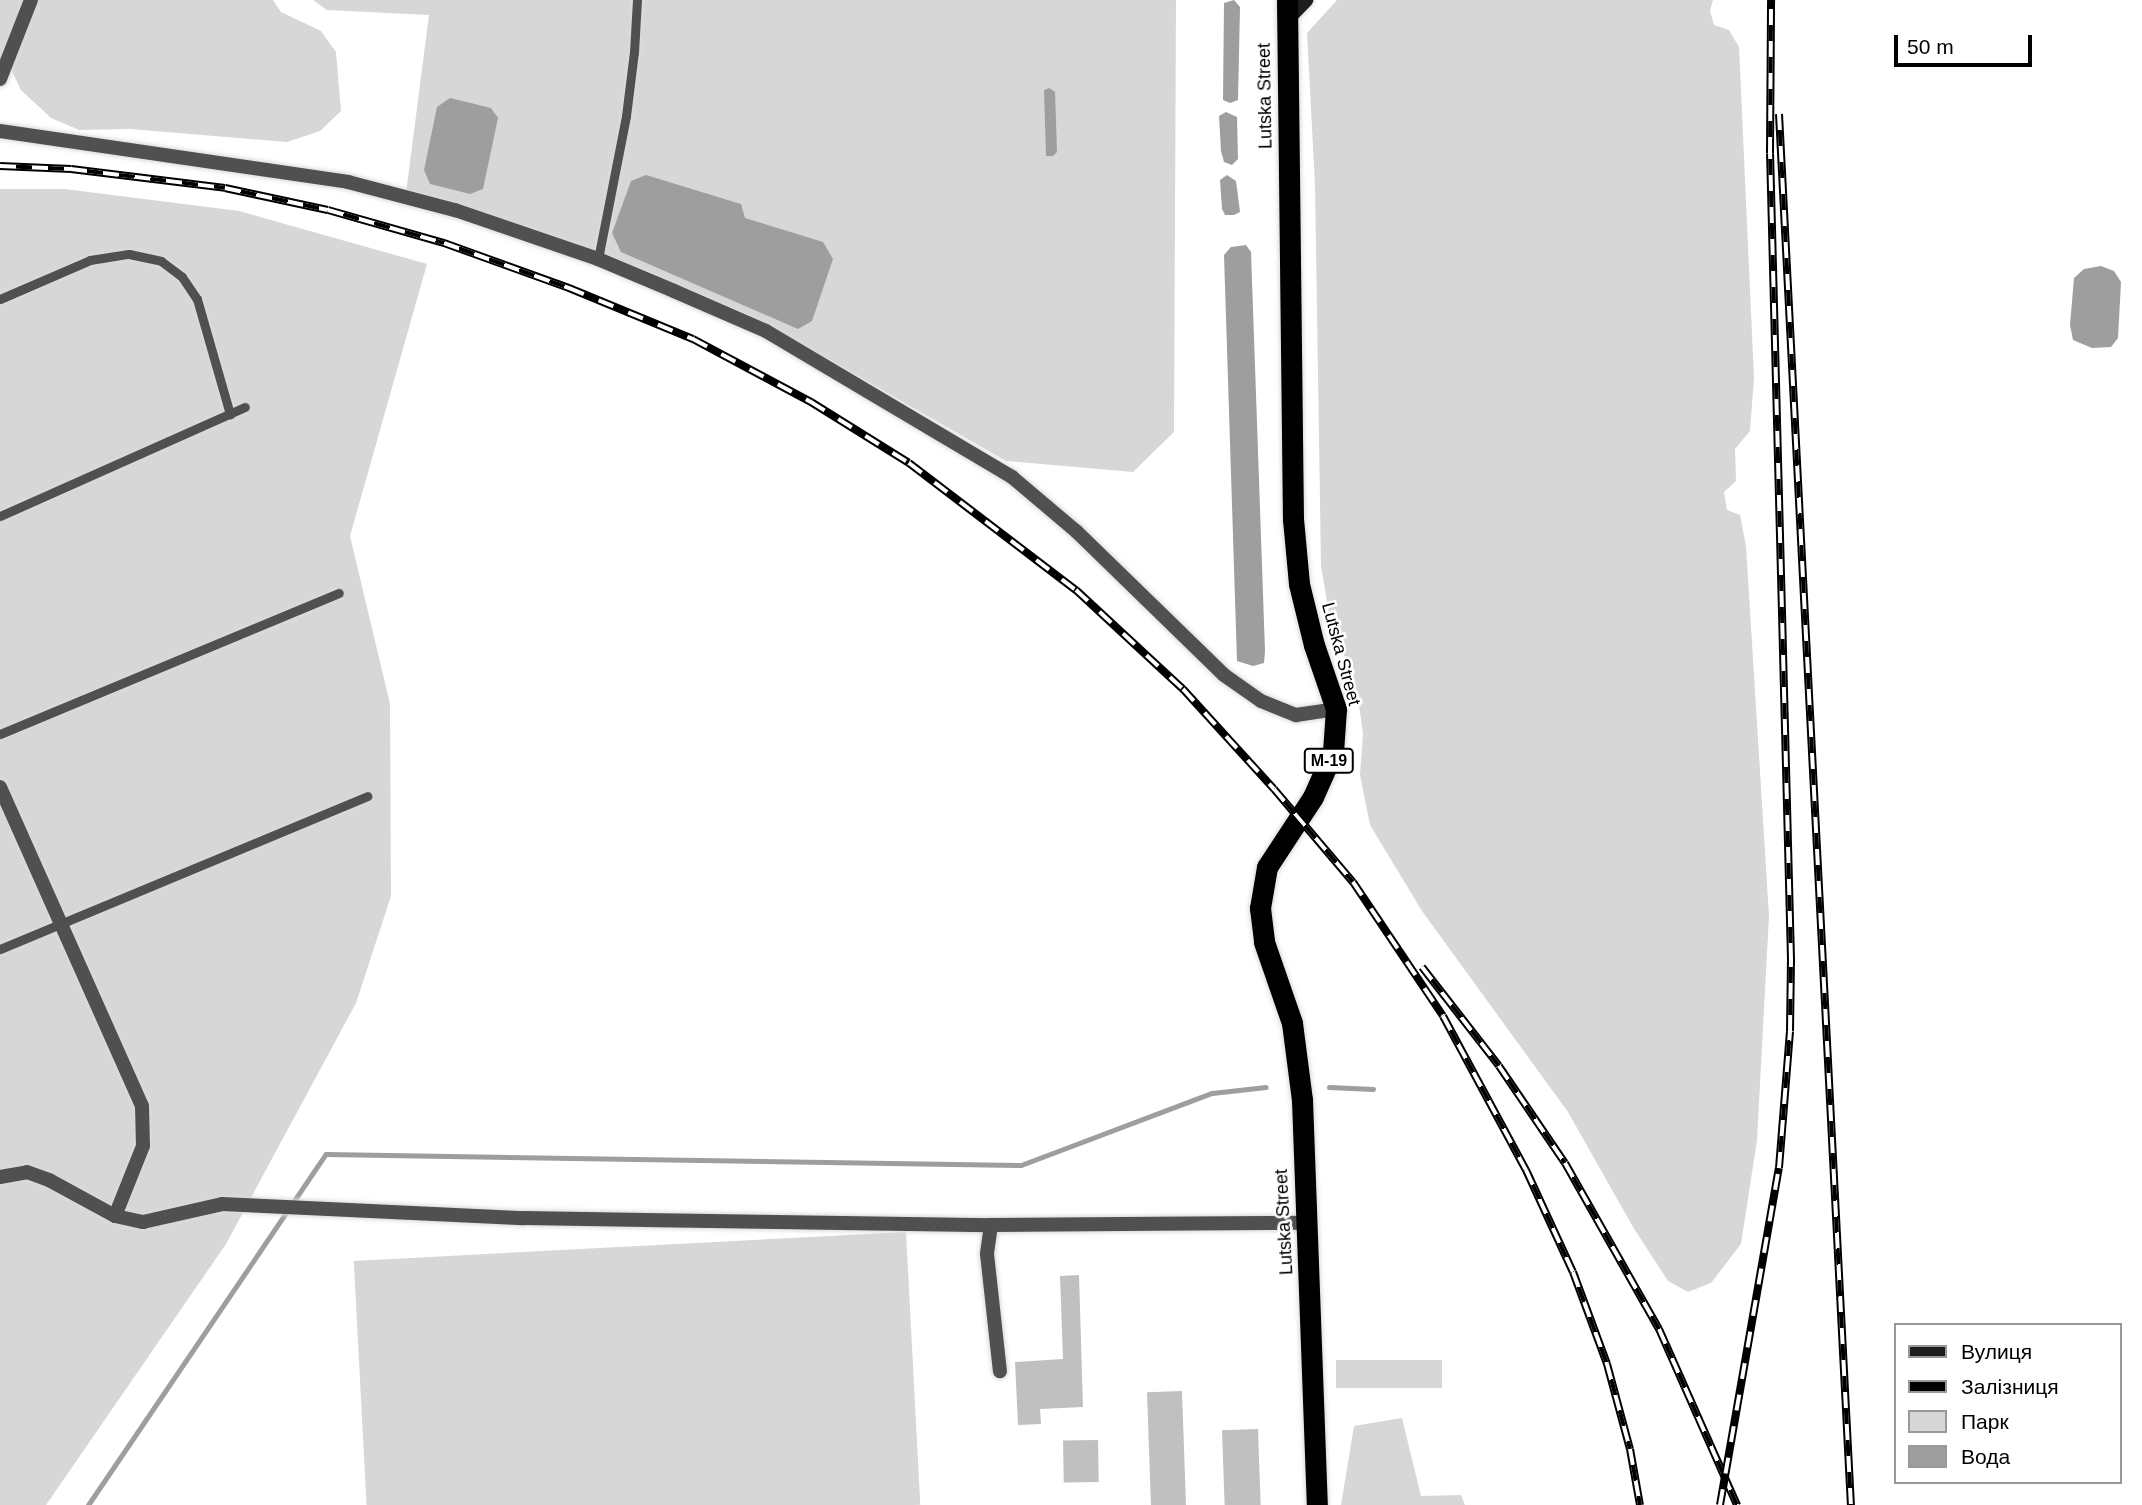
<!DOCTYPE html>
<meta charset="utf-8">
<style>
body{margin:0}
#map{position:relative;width:2142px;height:1505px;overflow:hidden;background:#fff;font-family:Helvetica,sans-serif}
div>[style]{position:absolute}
.green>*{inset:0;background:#d7d7d7;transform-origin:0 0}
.water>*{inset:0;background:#9e9e9e}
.stream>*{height:5px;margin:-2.5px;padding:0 2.5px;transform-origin:2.5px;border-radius:2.5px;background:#9e9e9e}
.building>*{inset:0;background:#c0c0c0;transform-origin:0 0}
.roads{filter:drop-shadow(0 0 2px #dbdbdb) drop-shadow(0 0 2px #dbdbdb)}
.lane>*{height:9px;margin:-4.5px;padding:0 4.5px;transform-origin:4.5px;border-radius:4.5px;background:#505050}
.street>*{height:14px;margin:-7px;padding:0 7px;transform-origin:7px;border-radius:7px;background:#505050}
.secondary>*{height:14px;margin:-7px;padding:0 7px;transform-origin:7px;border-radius:7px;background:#1d1d1d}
.highway>*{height:21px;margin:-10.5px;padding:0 10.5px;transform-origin:10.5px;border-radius:10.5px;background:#000}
.rail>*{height:8px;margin-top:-4px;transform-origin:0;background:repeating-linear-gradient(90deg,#fff 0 16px,#000 0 32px);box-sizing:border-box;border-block:2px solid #000}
span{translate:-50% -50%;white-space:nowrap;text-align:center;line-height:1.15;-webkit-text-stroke:5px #fff;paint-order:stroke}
.shield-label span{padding:2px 5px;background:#fff;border:2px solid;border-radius:5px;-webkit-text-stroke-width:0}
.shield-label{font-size:16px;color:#000;font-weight:700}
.street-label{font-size:18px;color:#000}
.legend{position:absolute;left:1894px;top:1323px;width:228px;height:161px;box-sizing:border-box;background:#fff;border:2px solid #999;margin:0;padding:9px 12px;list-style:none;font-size:21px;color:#000}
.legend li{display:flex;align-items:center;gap:14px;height:35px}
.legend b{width:35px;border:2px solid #999}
.scale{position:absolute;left:1894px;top:35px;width:138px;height:32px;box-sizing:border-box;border:4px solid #000;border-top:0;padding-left:9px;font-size:21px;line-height:24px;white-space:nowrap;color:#000;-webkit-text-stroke:5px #fff;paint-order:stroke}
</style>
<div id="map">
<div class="green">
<div style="clip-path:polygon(0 0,273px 0,281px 12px,321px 31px,336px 52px,341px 111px,320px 131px,287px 142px,130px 129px,79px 130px,51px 118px,21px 90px,10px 67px,0 59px)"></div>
<div style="clip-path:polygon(313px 0,1176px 0,1174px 432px,1133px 472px,1006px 461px,795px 340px,605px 257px,406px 193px,429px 15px,327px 10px)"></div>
<div style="clip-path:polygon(1337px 0,1713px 0,1710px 11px,1714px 25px,1729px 30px,1739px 47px,1754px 378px,1750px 431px,1735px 449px,1736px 481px,1724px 492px,1727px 510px,1740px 515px,1746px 546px,1769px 916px,1757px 1140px,1741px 1244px,1711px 1283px,1688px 1292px,1668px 1281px,1633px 1227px,1568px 1112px,1422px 911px,1370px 825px,1360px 775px,1363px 733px,1357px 691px,1329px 613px,1321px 566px,1315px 185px,1307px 33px)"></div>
<div style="clip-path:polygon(0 189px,65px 189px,239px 211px,427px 264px,350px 536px,390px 704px,391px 896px,356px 1003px,226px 1244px,46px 1505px,0 1505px)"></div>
<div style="left:906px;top:1232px;width:273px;height:553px;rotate:87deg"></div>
<div style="left:1336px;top:1360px;width:106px;height:28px"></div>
<div style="clip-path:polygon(1402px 1418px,1421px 1496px,1461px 1495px,1465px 1505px,1341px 1505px,1354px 1426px)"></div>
</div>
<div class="water">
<div style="clip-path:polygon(1234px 0,1240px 7px,1238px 100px,1230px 103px,1223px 100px,1224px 3px)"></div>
<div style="clip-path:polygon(1049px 88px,1055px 92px,1057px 152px,1053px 156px,1046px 156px,1044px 90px)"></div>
<div style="clip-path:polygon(450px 98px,491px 108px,498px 118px,483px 189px,470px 194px,430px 184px,424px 170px,437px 107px)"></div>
<div style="clip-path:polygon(1226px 112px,1237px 117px,1238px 159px,1232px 165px,1224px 162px,1221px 151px,1219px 116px)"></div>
<div style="clip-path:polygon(646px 175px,741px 204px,745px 218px,823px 242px,833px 259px,812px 321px,798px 329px,621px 252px,612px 233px,631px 181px)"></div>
<div style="clip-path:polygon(1227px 175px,1236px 181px,1240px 212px,1234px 215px,1225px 215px,1222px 209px,1220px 180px)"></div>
<div style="clip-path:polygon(1246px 245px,1251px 252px,1265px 651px,1264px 663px,1253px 666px,1237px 661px,1224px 255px,1231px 247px)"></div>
<div style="clip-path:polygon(2101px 266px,2114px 271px,2121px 282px,2118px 338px,2111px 347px,2092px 348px,2073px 340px,2070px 325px,2074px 278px,2084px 269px)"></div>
</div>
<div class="stream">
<div style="left:1329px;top:1087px;width:44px;rotate:2.6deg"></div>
<div style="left:88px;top:1505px;width:424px;rotate:-55.9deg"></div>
<div style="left:326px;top:1154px;width:695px;rotate:0.91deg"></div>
<div style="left:1021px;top:1165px;width:204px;rotate:-20.7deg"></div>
<div style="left:1212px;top:1093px;width:54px;rotate:-6.3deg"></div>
</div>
<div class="building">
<div style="clip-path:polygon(1079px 1275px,1083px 1407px,1040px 1409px,1041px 1424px,1018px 1425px,1015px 1362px,1063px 1359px,1060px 1276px)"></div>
<div style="left:1182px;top:1391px;width:114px;height:35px;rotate:88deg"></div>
<div style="left:1258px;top:1429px;width:76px;height:36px;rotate:88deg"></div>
<div style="left:1098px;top:1440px;width:42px;height:35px;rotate:89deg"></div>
</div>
<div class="roads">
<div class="lane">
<div style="left:598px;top:259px;width:146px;rotate:-78.9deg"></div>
<div style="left:626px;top:116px;width:64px;rotate:-82.9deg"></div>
<div style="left:634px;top:52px;width:52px;rotate:-86.7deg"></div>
<div style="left:0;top:299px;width:98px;rotate:-23.4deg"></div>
<div style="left:90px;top:260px;width:39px;rotate:-9deg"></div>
<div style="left:129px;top:254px;width:33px;rotate:12deg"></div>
<div style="left:161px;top:261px;width:26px;rotate:37deg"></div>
<div style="left:182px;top:277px;width:27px;rotate:56deg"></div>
<div style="left:197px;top:299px;width:120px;rotate:74deg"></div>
<div style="left:0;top:516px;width:268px;rotate:-24deg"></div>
<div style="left:0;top:734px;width:367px;rotate:-22.6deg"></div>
<div style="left:0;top:949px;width:398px;rotate:-22.6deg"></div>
</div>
<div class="street">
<div style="left:0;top:79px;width:85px;rotate:-68.6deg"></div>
<div style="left:0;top:131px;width:352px;rotate:8.3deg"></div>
<div style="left:348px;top:182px;width:111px;rotate:14.7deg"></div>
<div style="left:455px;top:210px;width:151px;rotate:18.9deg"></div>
<div style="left:598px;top:259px;width:82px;rotate:22.8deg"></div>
<div style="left:674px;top:291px;width:100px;rotate:23.5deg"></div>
<div style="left:766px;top:331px;width:286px;rotate:30.7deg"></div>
<div style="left:1012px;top:477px;width:84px;rotate:40.2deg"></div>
<div style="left:1076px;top:531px;width:206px;rotate:44.2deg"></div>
<div style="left:1224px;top:675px;width:45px;rotate:35.1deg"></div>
<div style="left:1261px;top:701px;width:38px;rotate:22deg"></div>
<div style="left:1296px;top:715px;width:40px;rotate:-8.5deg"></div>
<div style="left:0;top:787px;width:349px;rotate:66deg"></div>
<div style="left:142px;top:1106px;width:40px;rotate:88.6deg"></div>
<div style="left:143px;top:1146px;width:75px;rotate:111.8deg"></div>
<div style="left:0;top:1177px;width:27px;rotate:-10deg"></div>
<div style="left:27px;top:1172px;width:23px;rotate:20deg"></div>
<div style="left:49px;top:1180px;width:75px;rotate:28.6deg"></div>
<div style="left:115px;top:1216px;width:29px;rotate:12deg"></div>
<div style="left:143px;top:1222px;width:81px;rotate:-12.8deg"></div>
<div style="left:222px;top:1204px;width:302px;rotate:2.7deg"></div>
<div style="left:524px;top:1218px;width:467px;rotate:0.9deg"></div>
<div style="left:991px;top:1225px;width:316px;rotate:-0.4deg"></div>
<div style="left:991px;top:1225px;width:29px;rotate:98deg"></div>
<div style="left:987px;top:1254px;width:118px;rotate:83.7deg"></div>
</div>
<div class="secondary">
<div style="left:1287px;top:20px;width:28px;rotate:-46deg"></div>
</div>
<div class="highway">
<div style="left:1287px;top:0;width:519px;rotate:89.34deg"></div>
<div style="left:1293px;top:519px;width:65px;rotate:84.7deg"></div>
<div style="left:1299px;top:584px;width:63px;rotate:76.2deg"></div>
<div style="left:1314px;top:645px;width:68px;rotate:71deg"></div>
<div style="left:1336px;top:709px;width:43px;rotate:94deg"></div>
<div style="left:1333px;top:752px;width:49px;rotate:114deg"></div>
<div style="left:1313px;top:797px;width:84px;rotate:123.3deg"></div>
<div style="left:1267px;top:867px;width:42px;rotate:99.7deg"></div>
<div style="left:1260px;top:908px;width:34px;rotate:83deg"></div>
<div style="left:1264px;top:942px;width:86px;rotate:70.9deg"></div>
<div style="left:1292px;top:1023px;width:78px;rotate:82.6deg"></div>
<div style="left:1302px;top:1100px;width:405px;rotate:87.9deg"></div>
</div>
</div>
<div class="rail">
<div style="left:1779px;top:114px;width:1393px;rotate:87.04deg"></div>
<div style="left:0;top:166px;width:71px;rotate:2.4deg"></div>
<div style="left:71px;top:169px;width:155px;rotate:7deg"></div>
<div style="left:225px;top:188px;width:105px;rotate:12.1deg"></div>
<div style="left:328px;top:210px;width:121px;rotate:15.9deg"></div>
<div style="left:444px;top:243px;width:133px;rotate:19.8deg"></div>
<div style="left:569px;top:288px;width:134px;rotate:22.4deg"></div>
<div style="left:693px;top:339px;width:134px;rotate:28.1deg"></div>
<div style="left:811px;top:402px;width:115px;rotate:31.9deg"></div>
<div style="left:909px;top:463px;width:210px;rotate:37.3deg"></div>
<div style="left:1076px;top:590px;width:146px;rotate:42.8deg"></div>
<div style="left:1183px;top:689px;width:135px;rotate:47.7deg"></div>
<div style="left:1274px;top:789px;width:122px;rotate:49.7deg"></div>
<div style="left:1353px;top:882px;width:161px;rotate:56.1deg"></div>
<div style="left:1443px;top:1016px;width:175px;rotate:61.7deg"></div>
<div style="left:1526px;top:1170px;width:112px;rotate:65.3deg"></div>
<div style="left:1573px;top:1272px;width:98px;rotate:69.7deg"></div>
<div style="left:1607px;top:1364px;width:88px;rotate:74.9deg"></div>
<div style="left:1630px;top:1449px;width:57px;rotate:79.9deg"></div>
<div style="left:1422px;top:967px;width:125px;rotate:52.1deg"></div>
<div style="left:1499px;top:1066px;width:117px;rotate:55.8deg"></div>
<div style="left:1565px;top:1163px;width:191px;rotate:60.5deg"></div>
<div style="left:1659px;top:1329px;width:193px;rotate:66.1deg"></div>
<div style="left:1720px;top:1505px;width:342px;rotate:-80.1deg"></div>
<div style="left:1779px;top:1168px;width:137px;rotate:-85.4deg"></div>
<div style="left:1790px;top:1031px;width:72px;rotate:-89.2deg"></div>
<div style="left:1791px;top:959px;width:806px;rotate:-91.49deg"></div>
<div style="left:1770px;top:153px;width:153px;rotate:-89.6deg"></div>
</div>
<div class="shield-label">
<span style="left:1329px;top:761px">М-19</span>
</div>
<div class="street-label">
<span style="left:1265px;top:96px;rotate:-91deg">Lutska Street</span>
<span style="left:1341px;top:654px;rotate:75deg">Lutska Street</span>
<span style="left:1284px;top:1222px;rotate:-93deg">Lutska Street</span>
</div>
<ul class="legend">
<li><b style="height:9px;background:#1d1d1d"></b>Вулиця</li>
<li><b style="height:9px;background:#000"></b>Залізниця</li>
<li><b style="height:19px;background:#d7d7d7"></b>Парк</li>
<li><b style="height:19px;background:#9e9e9e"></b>Вода</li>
</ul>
<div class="scale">50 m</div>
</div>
